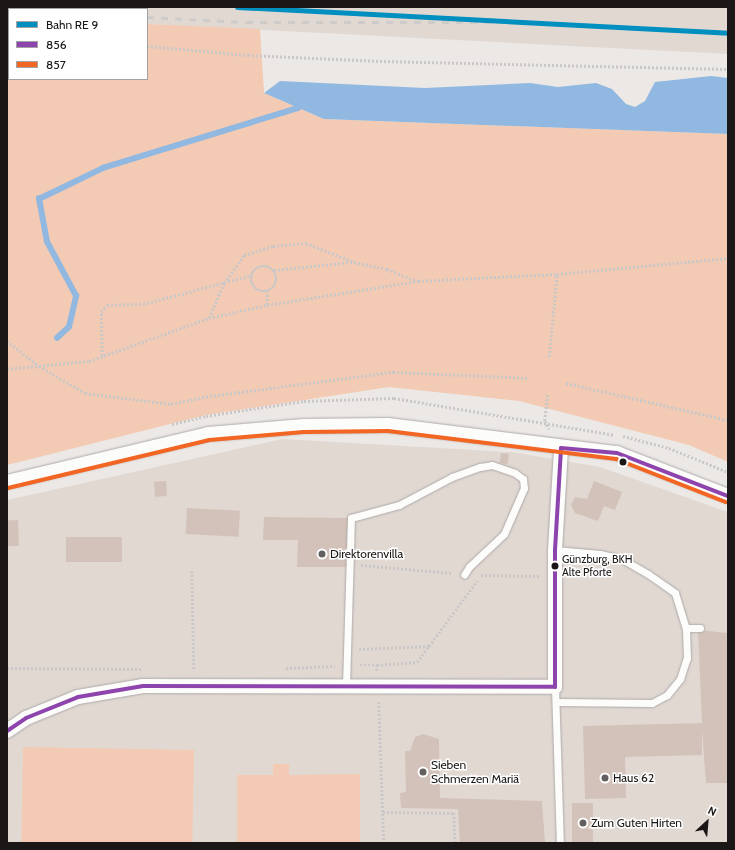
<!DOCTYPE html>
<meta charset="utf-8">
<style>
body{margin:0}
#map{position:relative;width:735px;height:850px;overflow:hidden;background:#ece8e6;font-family:Cabin,sans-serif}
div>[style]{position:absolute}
.built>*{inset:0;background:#e2d8d2}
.green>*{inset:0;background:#f3cab3;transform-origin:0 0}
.water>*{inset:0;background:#90b8e0}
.stream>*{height:5.5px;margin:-2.75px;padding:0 2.75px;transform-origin:2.75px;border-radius:2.75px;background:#90b8e0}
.building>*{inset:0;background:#d2c2b9;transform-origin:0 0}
.path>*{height:2.5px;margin-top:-1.25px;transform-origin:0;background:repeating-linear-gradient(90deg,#c9c7c7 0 2px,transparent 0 4px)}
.path>.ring{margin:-1.25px;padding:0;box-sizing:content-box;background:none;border:2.5px solid #c9c7c7;border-radius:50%}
.roads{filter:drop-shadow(0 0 1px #adaaa9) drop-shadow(0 0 1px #adaaa9)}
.service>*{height:7px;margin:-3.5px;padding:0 3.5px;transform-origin:3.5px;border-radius:3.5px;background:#fcfcfb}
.minor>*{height:14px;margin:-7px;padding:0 7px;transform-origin:7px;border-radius:7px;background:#fcfcfb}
.rail>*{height:3px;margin-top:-1.5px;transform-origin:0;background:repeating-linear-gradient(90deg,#cdcccb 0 7px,transparent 0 14px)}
.bus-1>*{height:4px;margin:-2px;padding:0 2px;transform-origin:2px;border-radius:2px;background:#8e44ad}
.bus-2>*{height:4px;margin:-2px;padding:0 2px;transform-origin:2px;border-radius:2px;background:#f26522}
.rail-1>*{height:5px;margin:-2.5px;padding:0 2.5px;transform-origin:2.5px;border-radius:2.5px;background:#008fbf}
.dots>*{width:11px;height:11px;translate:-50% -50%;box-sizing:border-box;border:2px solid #fff;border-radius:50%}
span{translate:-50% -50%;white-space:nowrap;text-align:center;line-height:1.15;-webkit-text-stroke:3px #fff;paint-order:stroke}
.bus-label{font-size:11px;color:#1a1716}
.left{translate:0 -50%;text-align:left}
.poi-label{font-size:12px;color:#1a1716}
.frame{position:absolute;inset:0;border:8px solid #1a1716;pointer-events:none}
.legend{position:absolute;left:8px;top:8px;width:140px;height:72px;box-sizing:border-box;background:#fff;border:1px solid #a3a2a2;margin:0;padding:5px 7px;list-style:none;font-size:12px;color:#1a1716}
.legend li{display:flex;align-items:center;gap:8px;height:20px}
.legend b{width:20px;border:1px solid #a3a2a2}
.north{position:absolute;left:687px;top:802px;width:40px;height:40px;-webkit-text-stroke:3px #fff;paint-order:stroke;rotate:26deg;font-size:11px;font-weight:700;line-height:16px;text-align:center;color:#1a1716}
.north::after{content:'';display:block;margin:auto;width:14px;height:18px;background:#1a1716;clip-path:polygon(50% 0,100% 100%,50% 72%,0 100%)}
</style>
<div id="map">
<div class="built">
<div style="clip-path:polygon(7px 7px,728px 7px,728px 54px,147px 24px,147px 9px,9px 9px,7px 16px)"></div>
<div style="clip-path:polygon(282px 439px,512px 452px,600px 467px,728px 512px,728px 843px,7px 843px,7px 500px)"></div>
</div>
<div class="green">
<div style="clip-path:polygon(7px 18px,9px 79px,147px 79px,147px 24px,260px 29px,264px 93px,324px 119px,728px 134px,728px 462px,689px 445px,519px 401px,389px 387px,206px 415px,7px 465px)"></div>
<div style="left:23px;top:747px;width:171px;height:96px;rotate:1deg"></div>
<div style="clip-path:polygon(273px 764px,289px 764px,289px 775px,360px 774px,360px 843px,237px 843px,237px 775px,273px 775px)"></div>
</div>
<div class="water">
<div style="clip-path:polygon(711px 76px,728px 78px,728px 134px,324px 119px,264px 93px,280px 81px,425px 88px,530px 83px,558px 87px,596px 83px,612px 89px,626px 104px,635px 107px,645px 101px,655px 82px)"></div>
</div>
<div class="stream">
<div style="left:57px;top:338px;width:16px;rotate:-43deg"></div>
<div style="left:69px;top:327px;width:32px;rotate:-77deg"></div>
<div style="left:76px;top:296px;width:61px;rotate:-118.2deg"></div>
<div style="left:47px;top:242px;width:44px;rotate:-100.5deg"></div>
<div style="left:39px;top:199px;width:71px;rotate:-25.8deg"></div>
<div style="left:103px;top:168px;width:204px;rotate:-17.1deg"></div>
</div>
<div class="building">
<div style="left:501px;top:453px;width:8px;height:10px;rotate:7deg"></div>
<div style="left:166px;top:481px;width:15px;height:12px;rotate:86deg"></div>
<div style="clip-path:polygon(594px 481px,622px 492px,615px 510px,604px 506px,598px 521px,575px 513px,571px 505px,575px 497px,587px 499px)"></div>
<div style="left:187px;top:508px;width:53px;height:26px;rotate:3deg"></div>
<div style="clip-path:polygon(264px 517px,348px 518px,347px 567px,297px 567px,298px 540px,263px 540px)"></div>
<div style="left:18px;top:520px;width:26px;height:11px;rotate:88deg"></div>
<div style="left:66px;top:537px;width:56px;height:25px"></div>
<div style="clip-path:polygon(698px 630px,728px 633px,728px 783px,706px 783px,702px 730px,702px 755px,625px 757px,626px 798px,585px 799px,583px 726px,702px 723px)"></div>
<div style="clip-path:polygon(423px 734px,439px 739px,440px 798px,542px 801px,545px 843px,460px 843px,458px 809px,401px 808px,400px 793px,406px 792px,405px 751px,410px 751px,415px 737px)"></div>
<div style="left:572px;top:803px;width:21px;height:40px"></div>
</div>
<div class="path">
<div style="left:7px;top:38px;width:2px"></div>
<div style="left:147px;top:46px;width:101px;rotate:5.1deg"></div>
<div style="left:248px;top:55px;width:132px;rotate:2.6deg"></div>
<div style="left:380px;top:61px;width:348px;rotate:1.3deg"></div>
<div class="ring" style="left:251px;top:266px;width:23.5px;height:23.5px"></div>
<div style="left:274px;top:270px;width:79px;rotate:-5.8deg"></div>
<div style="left:267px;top:305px;width:13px;rotate:-90deg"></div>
<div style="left:209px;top:318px;width:38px;rotate:-67deg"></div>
<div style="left:224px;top:283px;width:34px;rotate:-54deg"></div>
<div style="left:244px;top:255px;width:30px;rotate:-17deg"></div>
<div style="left:273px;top:246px;width:33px;rotate:-5deg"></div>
<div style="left:306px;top:243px;width:52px;rotate:21.6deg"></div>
<div style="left:354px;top:262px;width:34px;rotate:12deg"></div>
<div style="left:387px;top:269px;width:31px;rotate:22deg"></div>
<div style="left:7px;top:341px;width:41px;rotate:38deg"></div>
<div style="left:39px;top:366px;width:53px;rotate:30.4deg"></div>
<div style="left:85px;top:393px;width:87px;rotate:7.3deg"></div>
<div style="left:171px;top:404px;width:40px;rotate:-12deg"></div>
<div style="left:210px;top:396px;width:185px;rotate:-7.5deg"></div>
<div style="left:393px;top:372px;width:136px;rotate:2.5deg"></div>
<div style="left:102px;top:356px;width:44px;rotate:-91.3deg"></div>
<div style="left:101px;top:312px;width:9px;rotate:-49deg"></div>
<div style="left:107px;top:305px;width:36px;rotate:-2deg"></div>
<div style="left:143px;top:304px;width:113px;rotate:-14.9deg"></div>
<div style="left:549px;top:357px;width:83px;rotate:-84.5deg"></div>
<div style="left:7px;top:369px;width:82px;rotate:-5.6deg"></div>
<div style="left:89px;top:361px;width:127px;rotate:-19.7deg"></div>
<div style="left:209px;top:318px;width:59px;rotate:-12.6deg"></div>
<div style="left:267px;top:305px;width:153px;rotate:-9deg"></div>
<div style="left:418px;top:281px;width:139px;rotate:-2.9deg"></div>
<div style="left:557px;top:274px;width:172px;rotate:-5.3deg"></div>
<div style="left:566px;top:383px;width:166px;rotate:12.9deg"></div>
<div style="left:548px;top:395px;width:26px;rotate:97deg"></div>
<div style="left:545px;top:421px;width:9px;rotate:63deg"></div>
<div style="left:172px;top:424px;width:35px;rotate:-13deg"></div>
<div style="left:206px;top:416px;width:99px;rotate:-8.7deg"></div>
<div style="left:304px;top:401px;width:90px;rotate:-1.9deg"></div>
<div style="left:394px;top:398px;width:223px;rotate:9.5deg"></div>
<div style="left:623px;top:436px;width:48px;rotate:14.6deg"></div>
<div style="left:669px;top:448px;width:64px;rotate:22.1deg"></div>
<div style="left:361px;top:565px;width:91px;rotate:5deg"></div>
<div style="left:192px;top:571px;width:98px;rotate:88.8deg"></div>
<div style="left:481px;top:575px;width:58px;rotate:1deg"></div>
<div style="left:359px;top:649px;width:70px;rotate:-2.5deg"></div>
<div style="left:360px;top:665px;width:17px"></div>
<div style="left:377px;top:665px;width:6px;rotate:90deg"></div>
<div style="left:377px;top:665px;width:40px;rotate:-4.3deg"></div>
<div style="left:417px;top:662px;width:101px;rotate:-53.5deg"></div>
<div style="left:7px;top:668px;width:134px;rotate:0.4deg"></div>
<div style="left:286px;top:668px;width:49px;rotate:-2.3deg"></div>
<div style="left:379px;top:702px;width:141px;rotate:88deg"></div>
<div style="left:383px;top:812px;width:71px;rotate:0.8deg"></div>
<div style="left:454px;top:813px;width:30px;rotate:88deg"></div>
</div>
<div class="roads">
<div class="service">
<div style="left:555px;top:550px;width:45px;rotate:5.1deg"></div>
<div style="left:600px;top:554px;width:23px;rotate:13deg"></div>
<div style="left:622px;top:559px;width:30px;rotate:30deg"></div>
<div style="left:648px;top:574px;width:33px;rotate:35deg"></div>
<div style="left:675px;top:593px;width:37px;rotate:73deg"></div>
<div style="left:346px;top:686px;width:168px;rotate:-88.3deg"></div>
<div style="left:351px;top:518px;width:50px;rotate:-15.2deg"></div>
<div style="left:399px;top:505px;width:60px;rotate:-27.8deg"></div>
<div style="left:452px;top:477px;width:30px;rotate:-20deg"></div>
<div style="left:480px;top:467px;width:12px;rotate:-9deg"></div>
<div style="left:492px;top:465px;width:24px;rotate:19deg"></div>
<div style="left:515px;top:473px;width:10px;rotate:37deg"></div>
<div style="left:523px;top:479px;width:9px;rotate:84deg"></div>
<div style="left:524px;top:488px;width:50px;rotate:113.5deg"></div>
<div style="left:504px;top:534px;width:48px;rotate:136.7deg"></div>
<div style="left:469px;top:567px;width:9px;rotate:122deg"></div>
<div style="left:555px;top:687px;width:156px;rotate:88.2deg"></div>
<div style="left:556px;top:702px;width:96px;rotate:0.6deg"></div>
<div style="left:652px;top:703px;width:17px;rotate:-28deg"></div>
<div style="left:667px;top:695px;width:21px;rotate:-51deg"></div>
<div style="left:680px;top:679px;width:22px;rotate:-72deg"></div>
<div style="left:687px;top:658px;width:30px;rotate:-92deg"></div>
<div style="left:686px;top:628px;width:14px"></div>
</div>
<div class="minor">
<div style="left:7px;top:482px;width:207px;rotate:-13.4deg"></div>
<div style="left:208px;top:434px;width:96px;rotate:-4.8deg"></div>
<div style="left:304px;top:426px;width:84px;rotate:-0.7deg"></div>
<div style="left:388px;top:425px;width:231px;rotate:7deg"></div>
<div style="left:617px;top:453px;width:119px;rotate:21.2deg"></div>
<div style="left:7px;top:731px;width:23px;rotate:-34deg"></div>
<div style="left:26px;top:718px;width:56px;rotate:-22deg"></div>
<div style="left:78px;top:697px;width:66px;rotate:-9.6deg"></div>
<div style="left:143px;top:686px;width:412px;rotate:0.1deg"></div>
<div style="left:555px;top:687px;width:137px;rotate:-90deg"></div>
<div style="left:555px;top:550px;width:102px;rotate:-86.6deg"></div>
</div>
</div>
<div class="rail">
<div style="left:7px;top:10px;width:2px"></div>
<div style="left:147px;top:17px;width:99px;rotate:2.9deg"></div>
<div style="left:246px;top:22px;width:264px"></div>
</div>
<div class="bus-1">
<div style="left:7px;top:731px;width:23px;rotate:-34deg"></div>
<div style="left:26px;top:718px;width:56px;rotate:-22deg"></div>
<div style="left:78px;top:697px;width:66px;rotate:-9.6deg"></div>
<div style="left:143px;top:686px;width:412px;rotate:0.1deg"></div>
<div style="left:555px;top:687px;width:137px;rotate:-90deg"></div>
<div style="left:555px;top:550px;width:102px;rotate:-86.6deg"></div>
<div style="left:561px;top:448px;width:56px;rotate:5.1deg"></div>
<div style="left:617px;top:453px;width:119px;rotate:21.2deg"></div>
</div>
<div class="bus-2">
<div style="left:8px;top:488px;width:207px;rotate:-13.4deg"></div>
<div style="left:209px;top:440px;width:95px;rotate:-4.8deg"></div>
<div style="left:304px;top:432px;width:84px;rotate:-0.7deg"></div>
<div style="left:388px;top:431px;width:230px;rotate:7deg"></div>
<div style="left:616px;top:459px;width:118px;rotate:21.4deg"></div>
</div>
<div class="rail-1">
<div style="left:237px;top:7px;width:492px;rotate:3deg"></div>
</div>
<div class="dots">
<div style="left:623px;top:462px;background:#1a1716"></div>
<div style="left:322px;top:554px;background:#64605f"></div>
<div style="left:555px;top:566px;background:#1a1716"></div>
<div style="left:423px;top:772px;background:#64605f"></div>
<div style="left:605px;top:778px;background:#64605f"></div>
<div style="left:583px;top:823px;background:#64605f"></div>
</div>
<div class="bus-label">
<span class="left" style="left:562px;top:566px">Günzburg, BKH<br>Alte Pforte</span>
</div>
<div class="poi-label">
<span class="left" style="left:330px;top:554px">Direktorenvilla</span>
<span class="left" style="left:431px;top:772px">Sieben<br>Schmerzen Mariä</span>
<span class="left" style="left:613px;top:778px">Haus 62</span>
<span class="left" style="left:591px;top:823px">Zum Guten Hirten</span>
</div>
<div class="frame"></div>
<ul class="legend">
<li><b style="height:5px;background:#008fbf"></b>Bahn RE 9</li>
<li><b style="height:5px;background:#8e44ad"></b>856</li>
<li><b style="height:5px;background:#f26522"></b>857</li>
</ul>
<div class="north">N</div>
</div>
